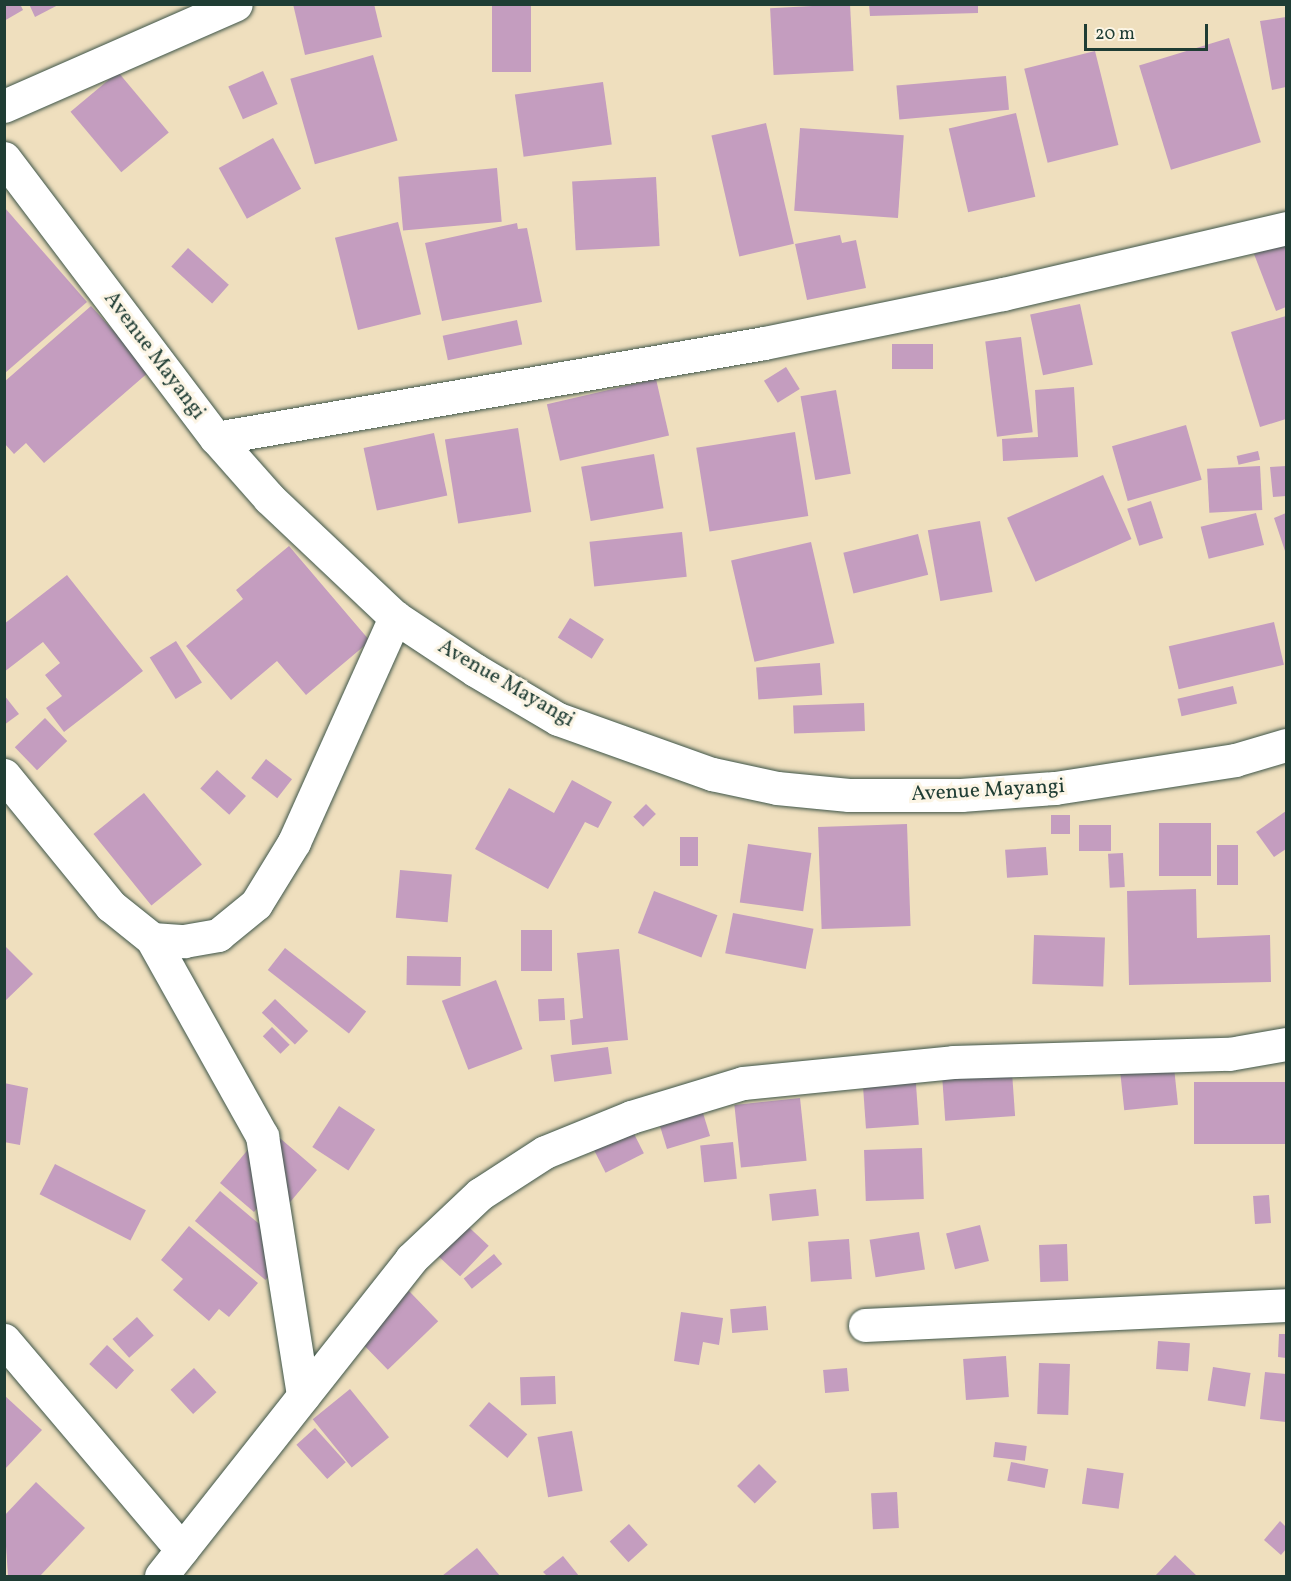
<!DOCTYPE html>
<style>
body{margin:0}
#map{position:relative;width:1291px;height:1581px;overflow:hidden;background:#efdfbe;font-family:Vollkorn,serif}
div>[style]{position:absolute}
.building>*{inset:0;background:#c49dbf;transform-origin:0 0}
.roads{filter:drop-shadow(0 0 2px #3e5549) drop-shadow(0 0 2px #3e5549)}
.minor>*{height:33px;margin:-16.5px;padding:0 16.5px;transform-origin:16.5px;border-radius:16.5px;background:#fff}
span{translate:-50% -50%;white-space:nowrap;text-align:center;line-height:1.15;-webkit-text-stroke:6px #fcf5e5;paint-order:stroke}
.street-label{font-size:21px;color:#1f3d34}
.frame{position:absolute;inset:0;border:6px solid #1f3d34;pointer-events:none}
.scale{position:absolute;left:1084px;top:24px;width:124px;height:27px;box-sizing:border-box;border:3px solid #1f3d34;border-top:0;padding-left:8px;font-size:18px;line-height:21px;white-space:nowrap;color:#1f3d34;-webkit-text-stroke:4px #fcf5e5;paint-order:stroke}
</style>
<div id="map">
<div class="building">
<div style="clip-path:polygon(4px 4px,20px 4px,23px 10px,4px 21px)"></div>
<div style="clip-path:polygon(29px 4px,60px 4px,35px 17px)"></div>
<div style="clip-path:polygon(293px 4px,374px 4px,382px 37px,305px 55px)"></div>
<div style="left:850px;top:4px;width:67px;height:80px;rotate:87deg"></div>
<div style="clip-path:polygon(869px 4px,978px 4px,978px 13px,870px 16px)"></div>
<div style="left:492px;top:5px;width:39px;height:67px"></div>
<div style="clip-path:polygon(1286px 17px,1286px 87px,1272px 90px,1260px 21px)"></div>
<div style="left:1229px;top:38px;width:109px;height:94px;rotate:73deg"></div>
<div style="left:1095px;top:51px;width:97px;height:73px;rotate:76deg"></div>
<div style="left:373px;top:55px;width:89px;height:86px;rotate:74deg"></div>
<div style="left:263px;top:71px;width:36px;height:38px;rotate:66deg"></div>
<div style="left:118px;top:72px;width:79px;height:62px;rotate:50deg"></div>
<div style="left:1006px;top:76px;width:34px;height:110px;rotate:85deg"></div>
<div style="left:603px;top:82px;width:63px;height:89px;rotate:82deg"></div>
<div style="left:1016px;top:113px;width:86px;height:69px;rotate:77deg"></div>
<div style="left:766px;top:123px;width:124px;height:56px;rotate:77deg"></div>
<div style="left:800px;top:128px;width:104px;height:83px;rotate:4deg"></div>
<div style="left:273px;top:138px;width:58px;height:62px;rotate:61deg"></div>
<div style="left:497px;top:168px;width:54px;height:99px;rotate:85deg"></div>
<div style="left:656px;top:177px;width:69px;height:84px;rotate:87deg"></div>
<div style="clip-path:polygon(5px 208px,87px 302px,5px 373px)"></div>
<div style="left:398px;top:222px;width:95px;height:65px;rotate:76deg"></div>
<div style="clip-path:polygon(517px 223px,518px 229px,527px 228px,542px 302px,442px 321px,425px 243px)"></div>
<div style="clip-path:polygon(840px 235px,842px 243px,856px 240px,866px 288px,807px 300px,795px 244px)"></div>
<div style="clip-path:polygon(1286px 242px,1286px 307px,1276px 311px,1254px 254px)"></div>
<div style="left:188px;top:248px;width:55px;height:25px;rotate:42deg"></div>
<div style="left:1080px;top:304px;width:62px;height:51px;rotate:78deg"></div>
<div style="clip-path:polygon(91px 306px,150px 371px,44px 463px,26px 443px,14px 454px,4px 443px,4px 382px)"></div>
<div style="clip-path:polygon(1286px 316px,1286px 419px,1260px 427px,1231px 332px)"></div>
<div style="left:517px;top:320px;width:25px;height:76px;rotate:78deg"></div>
<div style="left:1021px;top:337px;width:96px;height:36px;rotate:83deg"></div>
<div style="left:933px;top:344px;width:25px;height:41px;rotate:90deg"></div>
<div style="left:786px;top:367px;width:26px;height:26px;rotate:58deg"></div>
<div style="left:656px;top:379px;width:58px;height:112px;rotate:77deg"></div>
<div style="clip-path:polygon(1074px 387px,1078px 457px,1003px 461px,1002px 439px,1038px 437px,1035px 390px)"></div>
<div style="left:836px;top:390px;width:85px;height:36px;rotate:80deg"></div>
<div style="left:1186px;top:425px;width:57px;height:77px;rotate:74deg"></div>
<div style="left:518px;top:428px;width:85px;height:74px;rotate:81deg"></div>
<div style="left:795px;top:432px;width:85px;height:100px;rotate:81deg"></div>
<div style="left:434px;top:433px;width:64px;height:72px;rotate:78deg"></div>
<div style="left:1258px;top:451px;width:9px;height:22px;rotate:77deg"></div>
<div style="left:654px;top:454px;width:55px;height:74px;rotate:80deg"></div>
<div style="left:1260px;top:466px;width:44px;height:53px;rotate:87deg"></div>
<div style="clip-path:polygon(1286px 466px,1286px 496px,1273px 497px,1270px 467px)"></div>
<div style="left:1103px;top:475px;width:70px;height:105px;rotate:66deg"></div>
<div style="left:1151px;top:501px;width:39px;height:25px;rotate:72deg"></div>
<div style="left:1256px;top:513px;width:33px;height:57px;rotate:76deg"></div>
<div style="clip-path:polygon(1286px 513px,1286px 554px,1274px 518px)"></div>
<div style="left:980px;top:521px;width:72px;height:53px;rotate:80deg"></div>
<div style="left:682px;top:532px;width:45px;height:93px;rotate:84deg"></div>
<div style="left:918px;top:534px;width:42px;height:77px;rotate:76deg"></div>
<div style="left:811px;top:542px;width:104px;height:82px;rotate:77deg"></div>
<div style="clip-path:polygon(289px 546px,370px 641px,306px 695px,277px 661px,231px 700px,186px 646px,243px 599px,236px 590px)"></div>
<div style="clip-path:polygon(67px 575px,143px 671px,64px 732px,46px 708px,62px 696px,45px 675px,60px 663px,43px 642px,4px 672px,4px 624px)"></div>
<div style="left:570px;top:618px;width:40px;height:23px;rotate:32deg"></div>
<div style="left:1274px;top:622px;width:44px;height:108px;rotate:77deg"></div>
<div style="left:176px;top:641px;width:49px;height:31px;rotate:58deg"></div>
<div style="left:820px;top:663px;width:32px;height:64px;rotate:86deg"></div>
<div style="left:1233px;top:686px;width:18px;height:57px;rotate:77deg"></div>
<div style="clip-path:polygon(4px 695px,19px 714px,4px 725px)"></div>
<div style="left:864px;top:703px;width:28px;height:71px;rotate:88deg"></div>
<div style="left:45px;top:718px;width:32px;height:42px;rotate:46deg"></div>
<div style="left:266px;top:759px;width:33px;height:24px;rotate:38deg"></div>
<div style="left:217px;top:770px;width:39px;height:25px;rotate:42deg"></div>
<div style="clip-path:polygon(572px 780px,612px 802px,598px 828px,585px 822px,548px 889px,475px 849px,509px 788px,554px 813px)"></div>
<div style="left:144px;top:793px;width:92px;height:65px;rotate:51deg"></div>
<div style="left:646px;top:804px;width:14px;height:18px;rotate:45deg"></div>
<div style="clip-path:polygon(1286px 811px,1286px 849px,1274px 857px,1256px 832px)"></div>
<div style="left:1051px;top:815px;width:19px;height:19px"></div>
<div style="left:1159px;top:823px;width:52px;height:53px"></div>
<div style="left:907px;top:824px;width:102px;height:89px;rotate:88deg"></div>
<div style="left:1111px;top:825px;width:26px;height:32px;rotate:90deg"></div>
<div style="left:680px;top:837px;width:18px;height:29px"></div>
<div style="left:748px;top:844px;width:64px;height:59px;rotate:8deg"></div>
<div style="left:1217px;top:845px;width:21px;height:40px"></div>
<div style="left:1046px;top:847px;width:28px;height:41px;rotate:86deg"></div>
<div style="left:1123px;top:853px;width:34px;height:15px;rotate:87deg"></div>
<div style="left:400px;top:870px;width:52px;height:48px;rotate:5deg"></div>
<div style="clip-path:polygon(1196px 889px,1197px 938px,1270px 935px,1271px 982px,1129px 985px,1127px 891px)"></div>
<div style="left:654px;top:891px;width:68px;height:45px;rotate:21deg"></div>
<div style="left:733px;top:913px;width:82px;height:41px;rotate:11deg"></div>
<div style="left:521px;top:930px;width:31px;height:41px"></div>
<div style="left:1034px;top:935px;width:71px;height:49px;rotate:2deg"></div>
<div style="clip-path:polygon(4px 945px,33px 974px,4px 1002px)"></div>
<div style="left:285px;top:948px;width:103px;height:28px;rotate:38deg"></div>
<div style="clip-path:polygon(619px 949px,628px 1040px,572px 1045px,570px 1020px,583px 1018px,577px 953px)"></div>
<div style="left:407px;top:956px;width:54px;height:29px;rotate:1deg"></div>
<div style="left:496px;top:980px;width:74px;height:58px;rotate:69deg"></div>
<div style="left:564px;top:998px;width:22px;height:26px;rotate:87deg"></div>
<div style="left:275px;top:999px;width:46px;height:19px;rotate:44deg"></div>
<div style="left:272px;top:1027px;width:25px;height:13px;rotate:45deg"></div>
<div style="left:608px;top:1047px;width:27px;height:58px;rotate:82deg"></div>
<div style="left:1172px;top:1048px;width:57px;height:54px;rotate:84deg"></div>
<div style="left:915px;top:1070px;width:55px;height:53px;rotate:86deg"></div>
<div style="left:1012px;top:1072px;width:44px;height:70px;rotate:86deg"></div>
<div style="left:1286px;top:1082px;width:62px;height:92px;rotate:90deg"></div>
<div style="clip-path:polygon(4px 1083px,28px 1088px,20px 1145px,4px 1142px)"></div>
<div style="left:696px;top:1090px;width:48px;height:45px;rotate:73deg"></div>
<div style="left:800px;top:1098px;width:63px;height:66px;rotate:84deg"></div>
<div style="left:339px;top:1106px;width:43px;height:49px;rotate:33deg"></div>
<div style="left:628px;top:1122px;width:35px;height:43px;rotate:63deg"></div>
<div style="clip-path:polygon(267px 1127px,317px 1170px,281px 1213px,265px 1199px,254px 1212px,220px 1183px)"></div>
<div style="left:733px;top:1142px;width:37px;height:33px;rotate:84deg"></div>
<div style="left:922px;top:1148px;width:51px;height:58px;rotate:88deg"></div>
<div style="left:55px;top:1164px;width:102px;height:34px;rotate:27deg"></div>
<div style="left:816px;top:1189px;width:27px;height:47px;rotate:84deg"></div>
<div style="left:220px;top:1191px;width:92px;height:39px;rotate:40deg"></div>
<div style="left:1269px;top:1195px;width:28px;height:16px;rotate:86deg"></div>
<div style="left:458px;top:1217px;width:42px;height:42px;rotate:43deg"></div>
<div style="left:980px;top:1225px;width:37px;height:35px;rotate:76deg"></div>
<div style="clip-path:polygon(189px 1226px,258px 1283px,229px 1317px,219px 1309px,209px 1321px,173px 1290px,183px 1279px,161px 1260px)"></div>
<div style="left:919px;top:1232px;width:38px;height:50px;rotate:81deg"></div>
<div style="left:849px;top:1239px;width:40px;height:41px;rotate:86deg"></div>
<div style="left:1067px;top:1244px;width:37px;height:28px;rotate:88deg"></div>
<div style="left:494px;top:1254px;width:13px;height:39px;rotate:51deg"></div>
<div style="left:409px;top:1291px;width:42px;height:70px;rotate:46deg"></div>
<div style="left:766px;top:1306px;width:24px;height:36px;rotate:85deg"></div>
<div style="clip-path:polygon(681px 1312px,723px 1318px,719px 1345px,703px 1342px,699px 1365px,674px 1361px)"></div>
<div style="left:137px;top:1317px;width:25px;height:33px;rotate:48deg"></div>
<div style="clip-path:polygon(1279px 1334px,1286px 1334px,1286px 1358px,1278px 1357px)"></div>
<div style="left:1158px;top:1341px;width:32px;height:28px;rotate:4deg"></div>
<div style="left:107px;top:1345px;width:37px;height:26px;rotate:43deg"></div>
<div style="left:1006px;top:1356px;width:41px;height:43px;rotate:86deg"></div>
<div style="left:1039px;top:1363px;width:31px;height:51px;rotate:2deg"></div>
<div style="left:1213px;top:1367px;width:38px;height:34px;rotate:9deg"></div>
<div style="left:194px;top:1368px;width:33px;height:32px;rotate:47deg"></div>
<div style="left:847px;top:1368px;width:23px;height:24px;rotate:85deg"></div>
<div style="clip-path:polygon(1265px 1372px,1286px 1374px,1286px 1422px,1260px 1419px)"></div>
<div style="left:555px;top:1376px;width:28px;height:35px;rotate:88deg"></div>
<div style="left:350px;top:1389px;width:62px;height:48px;rotate:51deg"></div>
<div style="clip-path:polygon(4px 1395px,42px 1430px,4px 1470px)"></div>
<div style="left:489px;top:1402px;width:50px;height:31px;rotate:40deg"></div>
<div style="left:315px;top:1428px;width:46px;height:25px;rotate:48deg"></div>
<div style="left:572px;top:1431px;width:61px;height:35px;rotate:80deg"></div>
<div style="left:995px;top:1442px;width:32px;height:15px;rotate:7deg"></div>
<div style="left:1011px;top:1462px;width:38px;height:19px;rotate:11deg"></div>
<div style="left:759px;top:1464px;width:25px;height:31px;rotate:45deg"></div>
<div style="left:1087px;top:1468px;width:37px;height:36px;rotate:8deg"></div>
<div style="clip-path:polygon(36px 1482px,85px 1528px,40px 1576px,8px 1576px,4px 1516px)"></div>
<div style="left:897px;top:1492px;width:36px;height:26px;rotate:87deg"></div>
<div style="clip-path:polygon(1280px 1521px,1286px 1527px,1286px 1549px,1281px 1555px,1264px 1540px)"></div>
<div style="left:629px;top:1524px;width:28px;height:26px;rotate:48deg"></div>
<div style="clip-path:polygon(477px 1548px,500px 1576px,442px 1576px)"></div>
<div style="clip-path:polygon(1175px 1555px,1197px 1576px,1155px 1576px)"></div>
<div style="clip-path:polygon(563px 1556px,579px 1576px,547px 1576px,543px 1572px)"></div>
</div>
<div class="roads">
<div class="minor">
<div style="left:4px;top:106px;width:253px;rotate:-23.7deg"></div>
<div style="left:4px;top:158px;width:351px;rotate:52.9deg"></div>
<div style="left:216px;top:438px;width:80px;rotate:48.5deg"></div>
<div style="left:269px;top:498px;width:173px;rotate:43.4deg"></div>
<div style="left:395px;top:617px;width:96px;rotate:33.5deg"></div>
<div style="left:475px;top:670px;width:96px;rotate:30.6deg"></div>
<div style="left:558px;top:719px;width:164px;rotate:19.7deg"></div>
<div style="left:712px;top:774px;width:66px;rotate:12.2deg"></div>
<div style="left:777px;top:788px;width:72px;rotate:5.6deg"></div>
<div style="left:849px;top:795px;width:112px"></div>
<div style="left:961px;top:795px;width:94px;rotate:-4.3deg"></div>
<div style="left:1055px;top:788px;width:182px;rotate:-8.8deg"></div>
<div style="left:1235px;top:760px;width:53px;rotate:-16.4deg"></div>
<div style="left:216px;top:438px;width:556px;rotate:-9.83deg"></div>
<div style="left:764px;top:343px;width:244px;rotate:-11.6deg"></div>
<div style="left:1003px;top:294px;width:291px;rotate:-13.1deg"></div>
<div style="left:4px;top:775px;width:169px;rotate:50.8deg"></div>
<div style="left:111px;top:906px;width:53px;rotate:38.8deg"></div>
<div style="left:152px;top:939px;width:32px;rotate:4deg"></div>
<div style="left:184px;top:941px;width:35px;rotate:-10deg"></div>
<div style="left:218px;top:935px;width:49px;rotate:-39.2deg"></div>
<div style="left:256px;top:904px;width:73px;rotate:-58.5deg"></div>
<div style="left:294px;top:842px;width:247px;rotate:-65.8deg"></div>
<div style="left:152px;top:939px;width:226px;rotate:60.8deg"></div>
<div style="left:262px;top:1136px;width:263px;rotate:81deg"></div>
<div style="left:865px;top:1325px;width:421px;rotate:-2.7deg"></div>
<div style="left:4px;top:1340px;width:275px;rotate:49.7deg"></div>
<div style="left:161px;top:1576px;width:404px;rotate:-51.7deg"></div>
<div style="left:411px;top:1259px;width:95px;rotate:-43.3deg"></div>
<div style="left:480px;top:1194px;width:77px;rotate:-32.9deg"></div>
<div style="left:545px;top:1152px;width:93px;rotate:-22.1deg"></div>
<div style="left:631px;top:1117px;width:117px;rotate:-16.9deg"></div>
<div style="left:743px;top:1083px;width:211px;rotate:-5.7deg"></div>
<div style="left:953px;top:1062px;width:276px;rotate:-1.7deg"></div>
<div style="left:1229px;top:1054px;width:58px;rotate:-10deg"></div>
</div>
</div>
<div class="street-label">
<span style="left:154px;top:356px;rotate:53deg">Avenue Mayangi</span>
<span style="left:506px;top:684px;rotate:30deg">Avenue Mayangi</span>
<span style="left:988px;top:791px;rotate:-3deg">Avenue Mayangi</span>
</div>
<div class="frame"></div>
<div class="scale">20 m</div>
</div>
